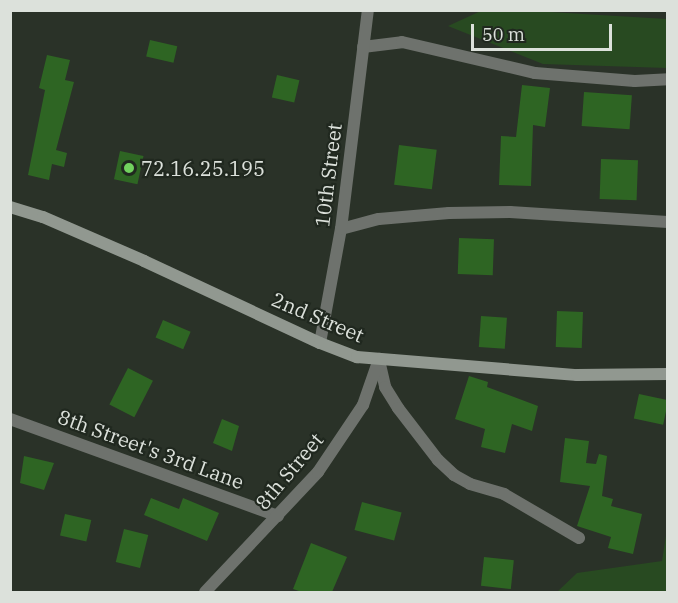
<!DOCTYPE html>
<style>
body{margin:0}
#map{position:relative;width:678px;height:603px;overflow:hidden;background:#2a3228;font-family:"IBM Plex Serif",serif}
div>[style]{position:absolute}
.green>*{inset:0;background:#284a21}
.building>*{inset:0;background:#2e6523;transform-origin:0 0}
.minor>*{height:12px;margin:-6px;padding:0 6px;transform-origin:6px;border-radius:6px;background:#6e726d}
.secondary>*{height:12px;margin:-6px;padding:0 6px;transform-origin:6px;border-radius:6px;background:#919890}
.dots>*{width:16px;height:16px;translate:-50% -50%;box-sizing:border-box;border:3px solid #20281f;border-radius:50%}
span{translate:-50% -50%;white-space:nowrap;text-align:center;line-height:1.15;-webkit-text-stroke:4.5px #20281f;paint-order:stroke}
.poi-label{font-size:20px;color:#dce1db}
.left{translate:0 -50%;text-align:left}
.street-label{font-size:20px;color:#dce1db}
.frame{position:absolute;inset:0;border:12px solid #dce1db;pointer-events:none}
.scale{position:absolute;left:471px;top:24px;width:141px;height:27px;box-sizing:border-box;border:3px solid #dce1db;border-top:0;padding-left:8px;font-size:18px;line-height:21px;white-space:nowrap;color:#dce1db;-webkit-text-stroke:4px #20281f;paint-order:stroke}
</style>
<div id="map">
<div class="green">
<div style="clip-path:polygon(483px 10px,533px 11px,667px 19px,667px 68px,543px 64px,448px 26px)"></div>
<div style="clip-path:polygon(667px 529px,667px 592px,557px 592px,577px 573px,662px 561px)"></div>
</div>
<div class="building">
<div style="left:150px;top:40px;width:28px;height:17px;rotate:13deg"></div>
<div style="clip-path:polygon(47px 55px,70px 60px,65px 80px,74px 82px,56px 150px,67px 153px,64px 167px,52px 164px,49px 180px,28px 175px,45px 90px,39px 88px)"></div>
<div style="left:277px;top:75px;width:23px;height:23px;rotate:13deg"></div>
<div style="clip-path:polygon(522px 85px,550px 88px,545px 127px,533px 125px,531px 186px,499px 185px,501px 136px,516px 137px)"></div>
<div style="left:584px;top:92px;width:48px;height:34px;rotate:4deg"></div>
<div style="left:399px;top:145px;width:38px;height:40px;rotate:7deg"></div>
<div style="left:120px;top:151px;width:24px;height:29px;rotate:12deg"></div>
<div style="left:601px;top:159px;width:37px;height:40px;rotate:2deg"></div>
<div style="left:459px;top:238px;width:35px;height:36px;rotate:2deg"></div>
<div style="left:557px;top:311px;width:26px;height:36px;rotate:2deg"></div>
<div style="left:481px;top:316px;width:26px;height:31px;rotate:4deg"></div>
<div style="left:163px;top:320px;width:30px;height:19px;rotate:23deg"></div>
<div style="left:128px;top:368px;width:28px;height:41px;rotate:27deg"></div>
<div style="clip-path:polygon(469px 376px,488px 382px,487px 387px,538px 406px,532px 431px,512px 424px,505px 453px,481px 447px,485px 429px,455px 419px)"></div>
<div style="left:639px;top:394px;width:30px;height:25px;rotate:12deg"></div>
<div style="clip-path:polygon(222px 419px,239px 426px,232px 451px,213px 443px)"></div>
<div style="clip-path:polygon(565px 438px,589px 441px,586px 463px,596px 464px,599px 454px,607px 456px,602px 496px,613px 499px,611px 506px,642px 514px,633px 554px,608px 548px,611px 537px,577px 526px,590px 486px,560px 482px)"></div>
<div style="clip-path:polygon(24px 456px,54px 463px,44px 490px,20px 483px)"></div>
<div style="clip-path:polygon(151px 498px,179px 509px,183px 498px,219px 513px,207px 541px,144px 515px)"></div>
<div style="left:362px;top:502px;width:41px;height:29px;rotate:15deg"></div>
<div style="left:65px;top:514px;width:27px;height:22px;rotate:13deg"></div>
<div style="left:124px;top:529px;width:25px;height:34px;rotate:14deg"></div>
<div style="clip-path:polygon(311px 543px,347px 557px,332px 592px,302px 592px,293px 589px)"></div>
<div style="left:484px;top:557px;width:30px;height:29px;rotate:6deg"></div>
</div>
<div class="minor">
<div style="left:363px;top:47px;width:39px;rotate:-7deg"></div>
<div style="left:402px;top:42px;width:137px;rotate:13.1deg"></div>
<div style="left:535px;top:73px;width:100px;rotate:4.6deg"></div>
<div style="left:635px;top:81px;width:33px;rotate:-3deg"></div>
<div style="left:341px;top:229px;width:39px;rotate:-15deg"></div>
<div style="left:379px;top:219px;width:70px;rotate:-4.9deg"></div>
<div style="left:449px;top:213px;width:61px;rotate:-0.9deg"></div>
<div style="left:510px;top:212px;width:158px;rotate:3.6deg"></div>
<div style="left:320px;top:343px;width:116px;rotate:-79.6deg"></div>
<div style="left:341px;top:229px;width:221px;rotate:-83deg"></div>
<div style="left:379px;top:360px;width:28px;rotate:77deg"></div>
<div style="left:385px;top:387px;width:25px;rotate:58deg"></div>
<div style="left:398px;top:408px;width:66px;rotate:52.4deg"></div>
<div style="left:438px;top:460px;width:22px;rotate:43deg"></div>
<div style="left:454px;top:475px;width:18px;rotate:29deg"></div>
<div style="left:470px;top:484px;width:35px;rotate:16deg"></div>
<div style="left:504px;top:494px;width:87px;rotate:30.4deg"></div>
<div style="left:10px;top:419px;width:285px;rotate:19.9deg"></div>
<div style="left:205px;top:592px;width:165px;rotate:-46.7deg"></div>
<div style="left:318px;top:472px;width:81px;rotate:-56.1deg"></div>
<div style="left:363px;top:405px;width:49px;rotate:-70.8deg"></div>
</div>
<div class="secondary">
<div style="left:10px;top:207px;width:34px;rotate:17deg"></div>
<div style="left:43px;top:217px;width:110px;rotate:23.5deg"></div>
<div style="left:144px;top:261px;width:194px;rotate:25deg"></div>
<div style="left:320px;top:343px;width:40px;rotate:21deg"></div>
<div style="left:357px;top:357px;width:221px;rotate:4.7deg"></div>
<div style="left:577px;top:375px;width:91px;rotate:-0.6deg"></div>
</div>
<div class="dots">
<div style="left:129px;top:168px;background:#71d25e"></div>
</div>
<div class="poi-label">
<span class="left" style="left:141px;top:168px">72.16.25.195</span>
</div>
<div class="street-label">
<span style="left:328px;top:175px;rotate:-83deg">10th Street</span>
<span style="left:318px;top:317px;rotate:23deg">2nd Street</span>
<span style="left:151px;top:449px;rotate:20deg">8th Street's 3rd Lane</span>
<span style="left:289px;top:471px;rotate:-50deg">8th Street</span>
</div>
<div class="frame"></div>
<div class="scale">50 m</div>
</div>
